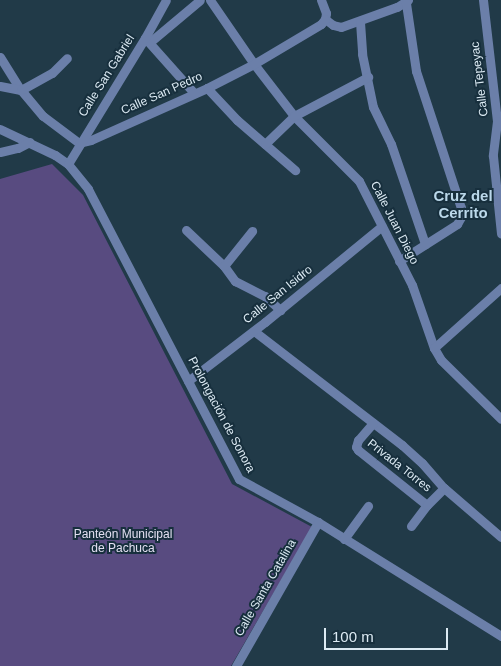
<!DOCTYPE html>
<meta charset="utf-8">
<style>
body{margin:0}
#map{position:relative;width:501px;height:666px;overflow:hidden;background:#213a48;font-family:Helvetica,sans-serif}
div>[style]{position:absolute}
.green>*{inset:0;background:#584b80}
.street>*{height:9px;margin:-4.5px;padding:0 4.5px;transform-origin:4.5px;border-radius:4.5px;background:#6b7fa9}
span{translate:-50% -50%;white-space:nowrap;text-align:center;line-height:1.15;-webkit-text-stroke:4px #172f3d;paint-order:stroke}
.street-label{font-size:12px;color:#dceaf3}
.park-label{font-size:12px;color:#e2dff1}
.quarter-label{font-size:15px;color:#bbd8ea;font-weight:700}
.scale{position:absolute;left:324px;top:628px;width:124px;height:22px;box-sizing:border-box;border:2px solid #dceaf3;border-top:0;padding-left:6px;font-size:15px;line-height:18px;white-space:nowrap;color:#dceaf3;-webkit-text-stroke:4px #172f3d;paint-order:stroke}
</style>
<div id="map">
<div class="green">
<div style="clip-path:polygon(52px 164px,83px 195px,232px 484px,312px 527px,231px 666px,0 666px,0 179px)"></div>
</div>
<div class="street">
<div style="left:210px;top:0;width:78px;rotate:55.5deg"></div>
<div style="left:254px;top:64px;width:66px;rotate:52.4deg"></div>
<div style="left:294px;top:116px;width:92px;rotate:45deg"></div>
<div style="left:359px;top:181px;width:117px;rotate:63deg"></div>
<div style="left:412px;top:285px;width:67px;rotate:70.8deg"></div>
<div style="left:434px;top:348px;width:14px;rotate:60deg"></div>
<div style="left:441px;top:360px;width:84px;rotate:44.5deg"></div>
<div style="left:321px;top:0;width:14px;rotate:69deg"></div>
<div style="left:326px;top:13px;width:6px;rotate:99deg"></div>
<div style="left:483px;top:0;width:122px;rotate:83.4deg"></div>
<div style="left:497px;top:121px;width:35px;rotate:97deg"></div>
<div style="left:493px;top:156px;width:78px;rotate:84.1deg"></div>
<div style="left:325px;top:19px;width:10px;rotate:37deg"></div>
<div style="left:333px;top:25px;width:8px;rotate:14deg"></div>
<div style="left:341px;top:27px;width:59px;rotate:-19.7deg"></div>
<div style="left:397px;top:7px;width:13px;rotate:-32deg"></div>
<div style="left:360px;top:22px;width:32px;rotate:86deg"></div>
<div style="left:362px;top:54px;width:54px;rotate:78.3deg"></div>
<div style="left:373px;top:107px;width:41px;rotate:64.1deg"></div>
<div style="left:391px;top:144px;width:106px;rotate:71.2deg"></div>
<div style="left:145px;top:38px;width:74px;rotate:48.3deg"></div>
<div style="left:150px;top:42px;width:65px;rotate:-40deg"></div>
<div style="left:0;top:57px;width:39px;rotate:58deg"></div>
<div style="left:21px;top:90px;width:34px;rotate:50deg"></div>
<div style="left:43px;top:116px;width:45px;rotate:36.9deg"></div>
<div style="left:79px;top:143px;width:12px;rotate:-14deg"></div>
<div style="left:91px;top:140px;width:127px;rotate:-24.1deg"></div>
<div style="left:207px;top:88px;width:53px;rotate:-27.1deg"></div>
<div style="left:254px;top:64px;width:78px;rotate:-30.8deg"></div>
<div style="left:321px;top:24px;width:6px;rotate:-51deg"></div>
<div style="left:0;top:86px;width:21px;rotate:11deg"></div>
<div style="left:21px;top:90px;width:35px;rotate:-29deg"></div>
<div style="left:52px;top:73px;width:21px;rotate:-45deg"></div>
<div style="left:207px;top:88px;width:44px;rotate:46.8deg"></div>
<div style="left:237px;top:120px;width:77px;rotate:40.8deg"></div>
<div style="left:0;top:129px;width:61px;rotate:25.3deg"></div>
<div style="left:55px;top:155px;width:16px;rotate:35deg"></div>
<div style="left:68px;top:164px;width:32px;rotate:51deg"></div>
<div style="left:88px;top:189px;width:327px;rotate:62.5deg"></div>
<div style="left:239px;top:479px;width:90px;rotate:28.6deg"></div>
<div style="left:318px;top:522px;width:216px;rotate:31.9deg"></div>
<div style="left:265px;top:144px;width:40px;rotate:-44deg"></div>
<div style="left:294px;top:116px;width:84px;rotate:-27.8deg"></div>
<div style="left:0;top:152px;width:18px;rotate:-13deg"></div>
<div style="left:18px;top:148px;width:13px;rotate:-27deg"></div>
<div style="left:68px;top:164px;width:148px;rotate:-58.6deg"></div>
<div style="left:145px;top:38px;width:43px;rotate:-61.1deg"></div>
<div style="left:186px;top:230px;width:52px;rotate:43.5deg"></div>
<div style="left:224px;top:266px;width:19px;rotate:54deg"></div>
<div style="left:235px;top:281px;width:34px;rotate:27deg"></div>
<div style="left:265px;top:296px;width:21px;rotate:43deg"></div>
<div style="left:399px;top:261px;width:69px;rotate:-32.5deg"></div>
<div style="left:457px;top:224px;width:8px;rotate:-60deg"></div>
<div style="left:461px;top:217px;width:9px;rotate:-90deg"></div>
<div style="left:461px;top:208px;width:144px;rotate:-108.2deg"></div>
<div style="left:416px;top:71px;width:69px;rotate:-98.4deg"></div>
<div style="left:224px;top:266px;width:45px;rotate:-51.3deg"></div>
<div style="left:254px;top:331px;width:187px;rotate:37.6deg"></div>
<div style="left:402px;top:445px;width:27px;rotate:42deg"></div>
<div style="left:422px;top:463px;width:33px;rotate:49deg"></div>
<div style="left:444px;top:488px;width:75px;rotate:40.7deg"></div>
<div style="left:434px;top:348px;width:90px;rotate:-41.8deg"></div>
<div style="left:188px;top:381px;width:97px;rotate:-37.5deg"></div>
<div style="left:265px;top:322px;width:151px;rotate:-39.4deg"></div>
<div style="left:373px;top:423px;width:23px;rotate:131deg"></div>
<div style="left:358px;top:440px;width:7px;rotate:106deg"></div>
<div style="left:356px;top:447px;width:4px;rotate:56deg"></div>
<div style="left:358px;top:450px;width:88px;rotate:38.6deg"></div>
<div style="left:411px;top:526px;width:26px;rotate:-53deg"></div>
<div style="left:427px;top:505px;width:24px;rotate:-45deg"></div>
<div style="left:344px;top:539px;width:41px;rotate:-54deg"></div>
<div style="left:236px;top:666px;width:166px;rotate:-60.3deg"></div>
</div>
<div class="street-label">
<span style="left:107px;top:76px;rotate:-58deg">Calle San Gabriel</span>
<span style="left:480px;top:79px;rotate:-97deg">Calle Tepeyac</span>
<span style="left:162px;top:94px;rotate:-24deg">Calle San Pedro</span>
<span style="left:394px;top:223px;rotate:63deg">Calle Juan Diego</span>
<span style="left:278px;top:295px;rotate:-39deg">Calle San Isidro</span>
<span style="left:221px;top:415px;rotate:62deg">Prolongación de Sonora</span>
<span style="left:399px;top:466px;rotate:38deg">Privada Torres</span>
<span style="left:266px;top:588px;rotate:-60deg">Calle Santa Catalina</span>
</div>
<div class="park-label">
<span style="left:123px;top:542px">Panteón Municipal<br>de Pachuca</span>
</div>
<div class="quarter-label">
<span style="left:463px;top:204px">Cruz del<br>Cerrito</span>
</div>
<div class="scale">100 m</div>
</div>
